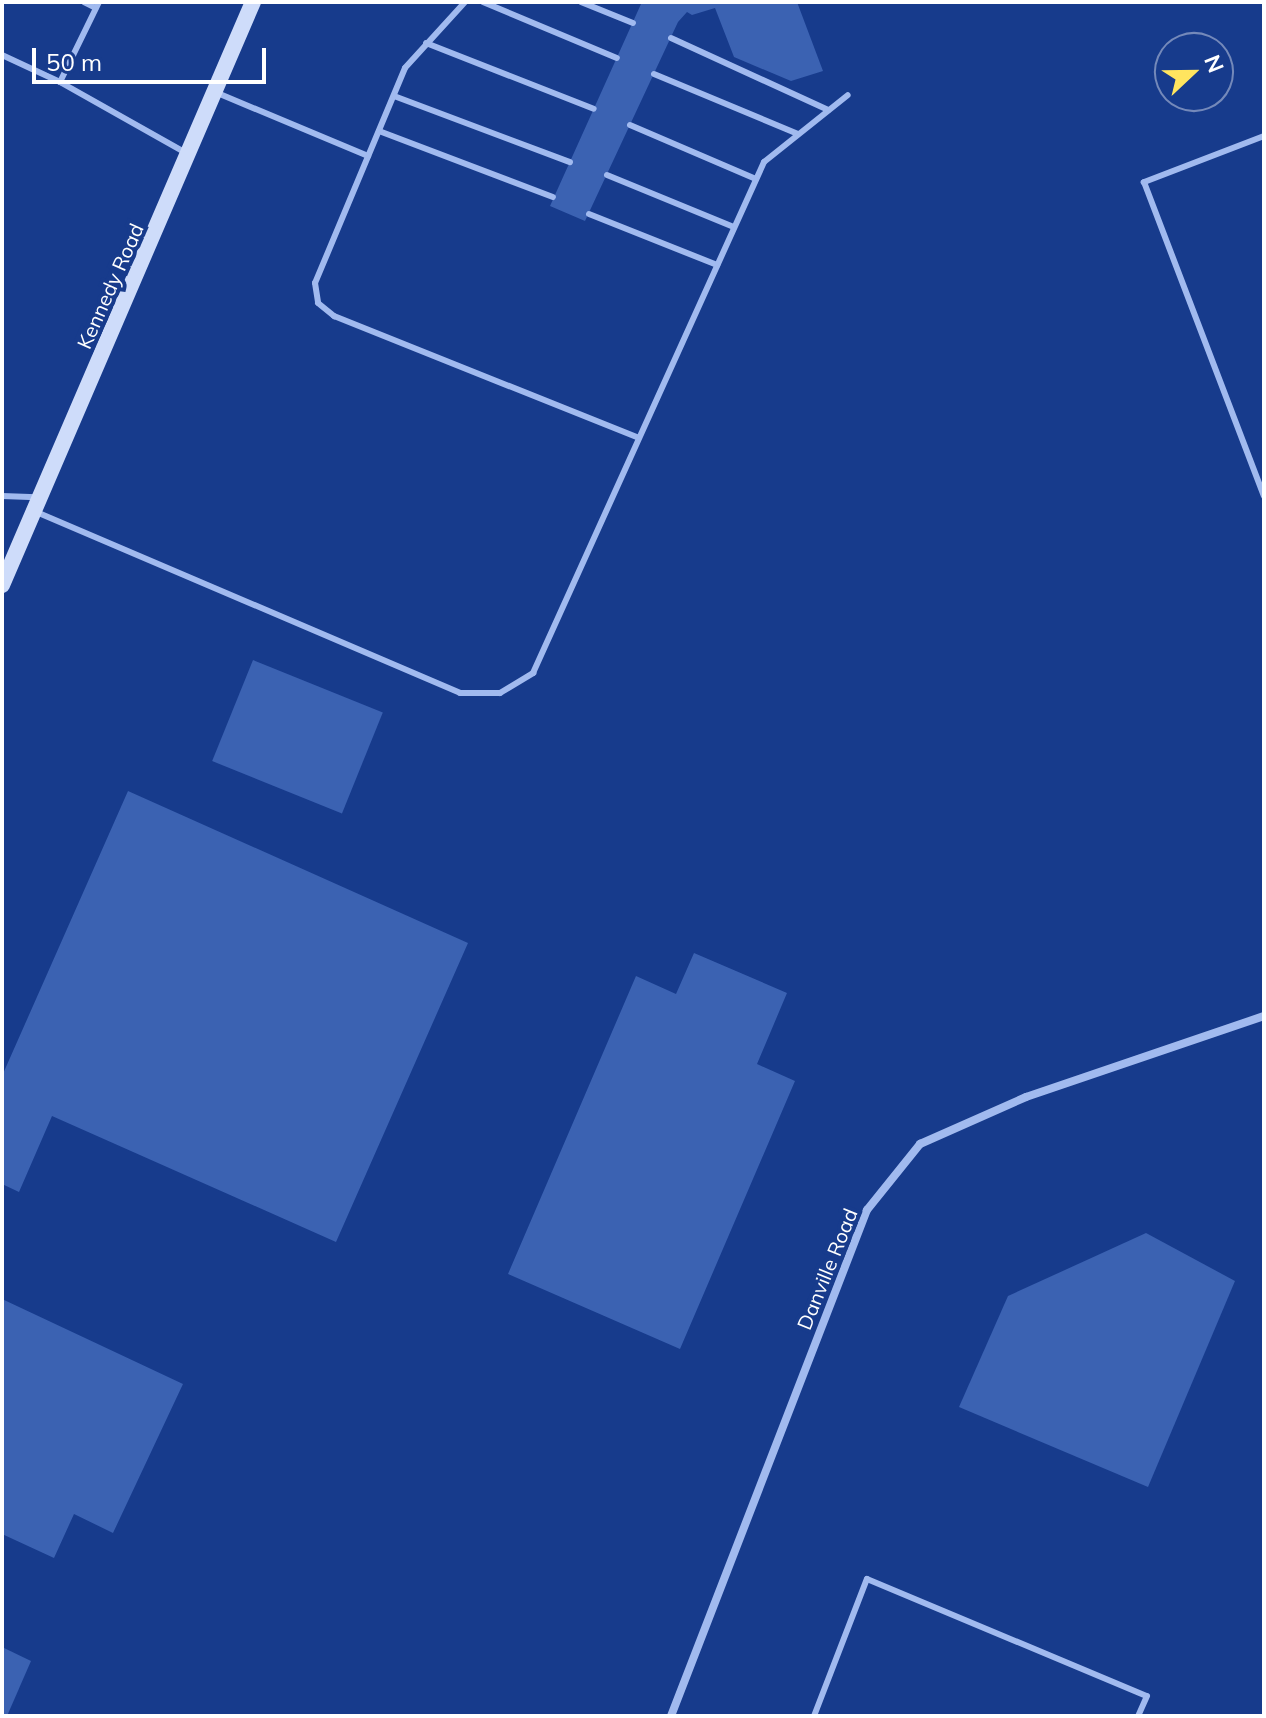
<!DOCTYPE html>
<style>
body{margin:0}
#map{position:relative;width:1266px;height:1718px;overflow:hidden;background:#173b8c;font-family:Mulish,sans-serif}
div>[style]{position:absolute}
.building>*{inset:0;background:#3b62b2;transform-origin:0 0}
.service>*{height:6px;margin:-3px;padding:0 3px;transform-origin:3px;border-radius:3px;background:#a1baef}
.minor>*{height:8px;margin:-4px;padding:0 4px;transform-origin:4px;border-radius:4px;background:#a1baef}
.secondary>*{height:16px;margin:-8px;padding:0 8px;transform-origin:8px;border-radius:8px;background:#cedcfa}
span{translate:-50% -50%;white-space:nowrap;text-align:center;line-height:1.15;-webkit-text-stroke:8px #173b8c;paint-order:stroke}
.street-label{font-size:20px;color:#fff}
.frame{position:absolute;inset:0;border:4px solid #fff;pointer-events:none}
.north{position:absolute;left:1154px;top:32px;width:80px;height:80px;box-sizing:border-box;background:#173b8c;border:2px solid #7489ba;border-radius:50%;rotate:68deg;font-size:22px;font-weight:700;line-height:32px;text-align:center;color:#fff}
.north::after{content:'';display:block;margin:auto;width:28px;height:36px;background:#ffe55f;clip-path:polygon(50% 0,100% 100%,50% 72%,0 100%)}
.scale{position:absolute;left:32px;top:48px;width:234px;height:36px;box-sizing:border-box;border:4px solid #fff;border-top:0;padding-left:10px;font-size:24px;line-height:28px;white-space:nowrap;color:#fff;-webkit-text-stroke:6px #173b8c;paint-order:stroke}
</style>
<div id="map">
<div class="building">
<div style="clip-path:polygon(637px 2px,797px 2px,823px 71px,791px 81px,734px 57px,715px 8px,692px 15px,687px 12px,678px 22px,585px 221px,550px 206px,641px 4px)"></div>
<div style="left:253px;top:660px;width:140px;height:109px;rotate:22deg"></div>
<div style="clip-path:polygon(128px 791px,468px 943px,336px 1242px,52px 1116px,19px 1192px,2px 1184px,2px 1076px)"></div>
<div style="clip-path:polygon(694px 953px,787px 993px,757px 1064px,795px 1081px,680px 1349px,508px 1274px,636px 976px,676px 994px)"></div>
<div style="clip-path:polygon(1146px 1233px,1235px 1281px,1148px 1487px,959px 1407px,1008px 1296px)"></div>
<div style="clip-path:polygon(2px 1299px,183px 1384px,113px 1533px,74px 1514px,54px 1558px,2px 1534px)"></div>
<div style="clip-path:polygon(2px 1647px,31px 1661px,7px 1716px,2px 1716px)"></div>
</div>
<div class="service">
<div style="left:84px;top:2px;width:13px;rotate:27deg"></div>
<div style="left:465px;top:2px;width:89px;rotate:132.3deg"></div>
<div style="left:405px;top:68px;width:233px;rotate:112.7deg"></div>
<div style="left:315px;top:283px;width:20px;rotate:81deg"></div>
<div style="left:318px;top:303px;width:21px;rotate:39deg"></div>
<div style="left:334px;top:316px;width:328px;rotate:21.8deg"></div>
<div style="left:483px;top:2px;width:145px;rotate:22.7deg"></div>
<div style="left:581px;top:2px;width:56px;rotate:22deg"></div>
<div style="left:671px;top:38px;width:173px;rotate:24.6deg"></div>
<div style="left:426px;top:43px;width:180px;rotate:21.4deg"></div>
<div style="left:2px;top:55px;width:64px;rotate:25deg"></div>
<div style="left:60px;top:82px;width:145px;rotate:29.4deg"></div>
<div style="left:654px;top:74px;width:156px;rotate:22.6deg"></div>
<div style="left:60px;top:82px;width:89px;rotate:-64deg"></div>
<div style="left:215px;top:92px;width:166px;rotate:22.7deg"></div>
<div style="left:394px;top:96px;width:188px;rotate:20.6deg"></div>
<div style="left:630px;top:125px;width:137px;rotate:23.2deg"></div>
<div style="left:379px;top:131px;width:186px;rotate:20.8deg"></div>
<div style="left:1264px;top:136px;width:129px;rotate:159deg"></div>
<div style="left:1144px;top:182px;width:336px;rotate:69.1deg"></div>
<div style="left:607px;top:175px;width:137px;rotate:22.3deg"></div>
<div style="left:589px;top:214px;width:138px;rotate:21.7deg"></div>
<div style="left:2px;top:496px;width:35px;rotate:2deg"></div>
<div style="left:34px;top:511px;width:463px;rotate:23.1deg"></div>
<div style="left:460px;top:693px;width:40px"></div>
<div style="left:500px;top:693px;width:39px;rotate:-31deg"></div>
<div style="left:533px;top:673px;width:561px;rotate:-65.67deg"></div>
<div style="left:764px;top:162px;width:107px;rotate:-38.6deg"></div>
<div style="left:814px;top:1716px;width:147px;rotate:-68.9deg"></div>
<div style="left:867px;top:1579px;width:303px;rotate:22.7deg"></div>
<div style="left:1147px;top:1696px;width:22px;rotate:114deg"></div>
</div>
<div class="minor">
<div style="left:671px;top:1716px;width:543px;rotate:-68.83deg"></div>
<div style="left:867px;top:1210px;width:85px;rotate:-51.2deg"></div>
<div style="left:920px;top:1144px;width:116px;rotate:-23.9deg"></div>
<div style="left:1026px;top:1097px;width:251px;rotate:-18.8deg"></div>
</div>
<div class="secondary">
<div style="left:2px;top:585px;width:635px;rotate:-66.71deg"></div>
</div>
<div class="street-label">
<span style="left:110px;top:286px;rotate:-66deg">Kennedy Road</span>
<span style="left:827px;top:1269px;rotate:-68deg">Danville Road</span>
</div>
<div class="frame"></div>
<div class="north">N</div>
<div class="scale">50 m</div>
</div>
